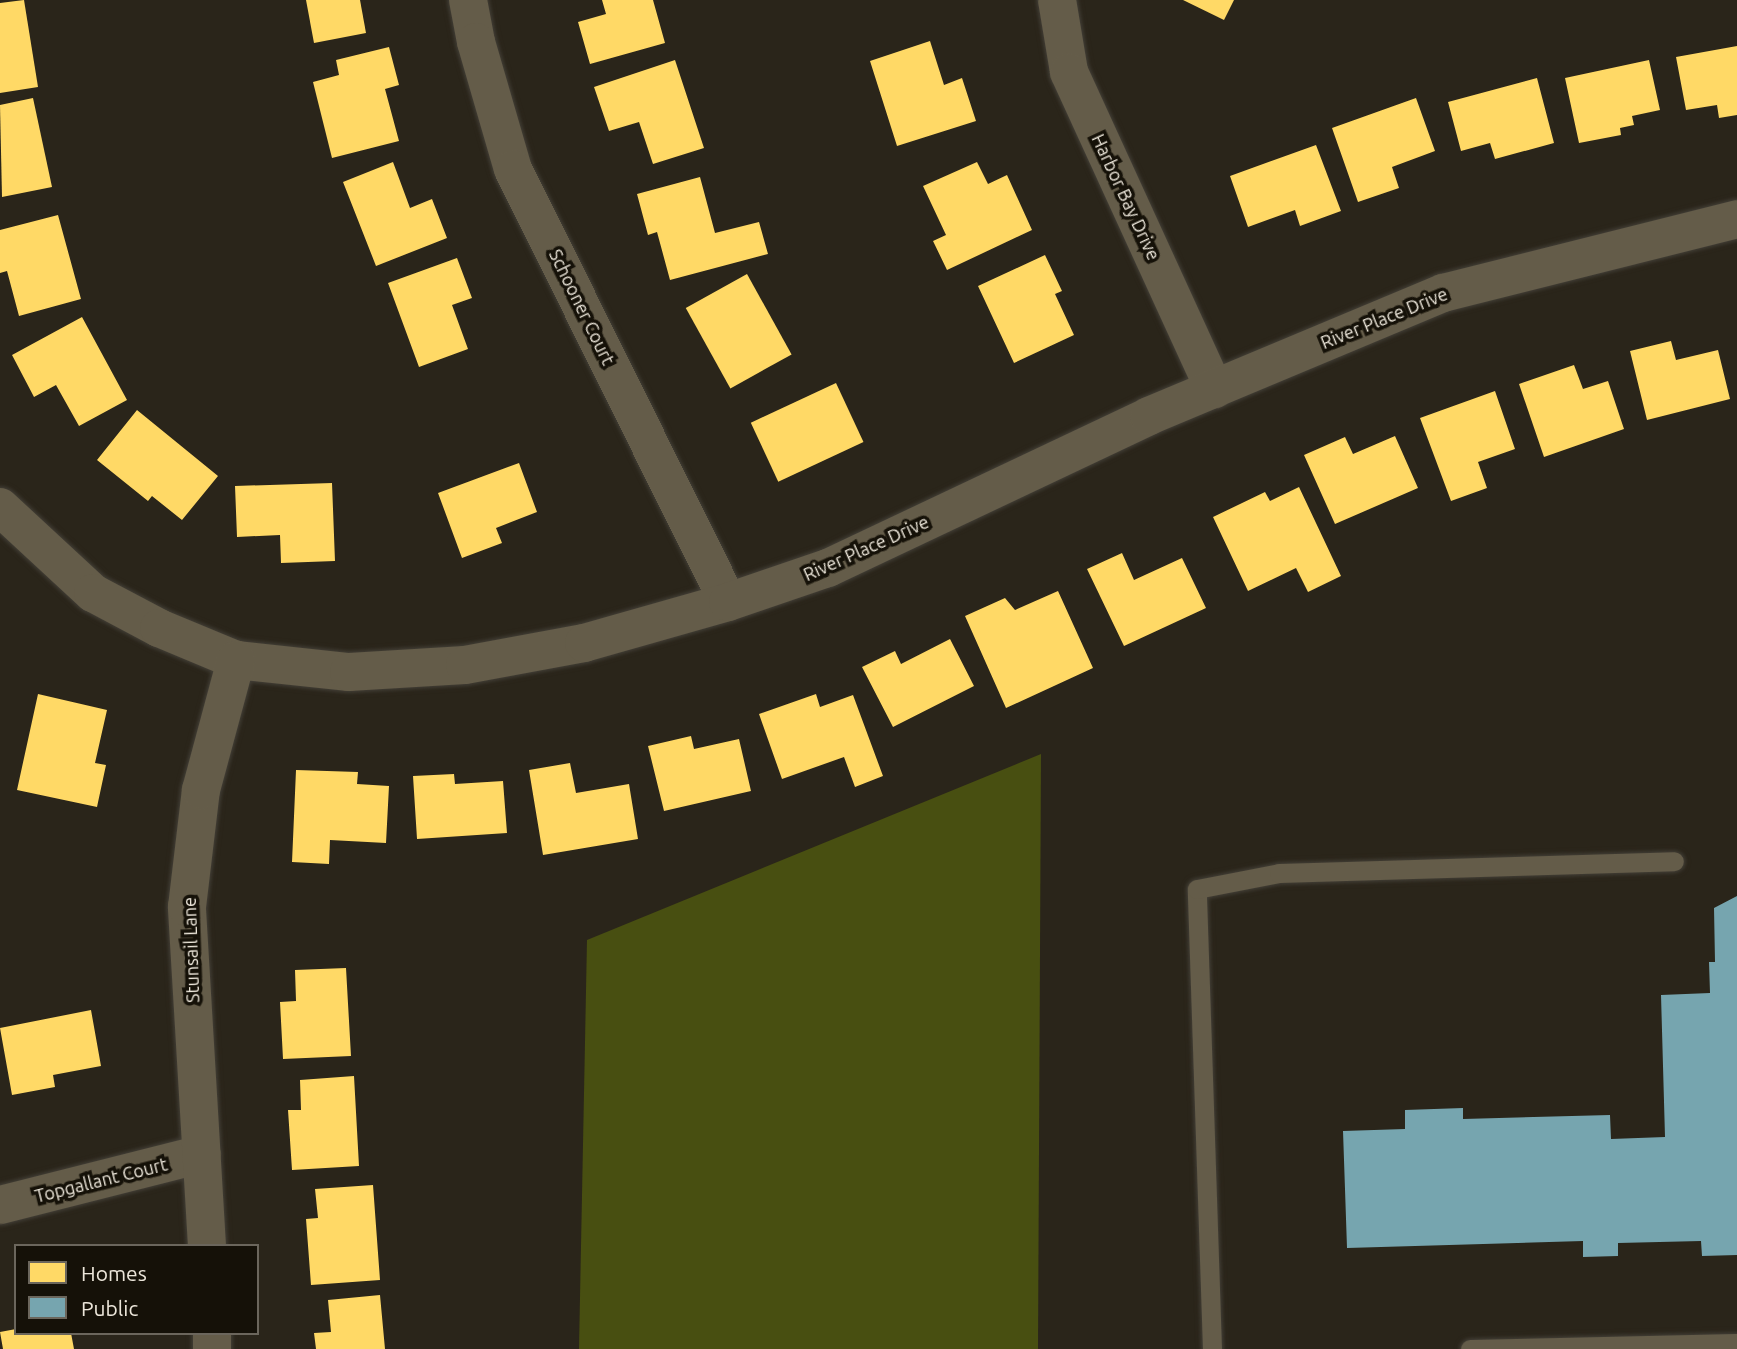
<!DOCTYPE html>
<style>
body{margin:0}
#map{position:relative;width:1737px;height:1349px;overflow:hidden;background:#2a251a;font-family:Ubuntu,sans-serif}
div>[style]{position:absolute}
.green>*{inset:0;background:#484f11}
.homes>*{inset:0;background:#ffd966;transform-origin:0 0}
.public>*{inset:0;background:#76a5af}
.roads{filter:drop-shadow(0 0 2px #433f37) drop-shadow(0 0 2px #433f37)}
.service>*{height:19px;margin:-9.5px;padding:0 9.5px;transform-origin:9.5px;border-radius:9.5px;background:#645c49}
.minor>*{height:38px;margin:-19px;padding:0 19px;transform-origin:19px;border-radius:19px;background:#645c49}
span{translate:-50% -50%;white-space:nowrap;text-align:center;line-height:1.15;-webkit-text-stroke:7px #151108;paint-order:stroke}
.street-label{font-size:18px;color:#ece6da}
.legend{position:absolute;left:14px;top:1244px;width:245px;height:91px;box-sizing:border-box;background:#151108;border:2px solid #6b665c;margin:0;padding:9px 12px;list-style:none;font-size:21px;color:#ece6da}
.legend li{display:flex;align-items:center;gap:14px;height:35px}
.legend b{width:35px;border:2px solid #6b665c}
</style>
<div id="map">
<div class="green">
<div style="clip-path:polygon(1041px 754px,1038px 1349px,579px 1349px,587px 940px)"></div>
</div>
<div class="homes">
<div style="clip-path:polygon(24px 0,38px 87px,0 93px,0 3px)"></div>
<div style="clip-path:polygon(306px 0,360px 0,366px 33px,314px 43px)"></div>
<div style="clip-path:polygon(602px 0,653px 0,665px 43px,590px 64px,578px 22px,606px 14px)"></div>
<div style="clip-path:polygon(1183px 0,1234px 0,1224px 20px)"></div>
<div style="clip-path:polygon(930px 41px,944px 85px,962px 78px,976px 121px,897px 146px,870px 61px)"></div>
<div style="clip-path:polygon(1737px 46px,1737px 115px,1719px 118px,1717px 105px,1686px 110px,1676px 57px)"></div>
<div style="clip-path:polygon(389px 47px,399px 85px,385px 89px,399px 141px,332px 158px,313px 82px,339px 75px,336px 60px)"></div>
<div style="clip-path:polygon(675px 60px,704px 148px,653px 164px,639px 122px,609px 131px,594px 87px)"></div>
<div style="clip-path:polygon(1649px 60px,1660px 110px,1632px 116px,1634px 125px,1620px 128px,1621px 135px,1579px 143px,1565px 78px)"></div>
<div style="clip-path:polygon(1537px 78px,1554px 143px,1495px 159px,1490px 143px,1461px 151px,1448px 102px)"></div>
<div style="clip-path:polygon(33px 98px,52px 187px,2px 197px,0 105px)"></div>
<div style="clip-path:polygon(1416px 98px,1435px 151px,1392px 167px,1399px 188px,1358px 202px,1332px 128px)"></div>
<div style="clip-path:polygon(1316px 145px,1341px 211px,1300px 226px,1295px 210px,1248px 227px,1230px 176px)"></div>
<div style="clip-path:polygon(393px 162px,410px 208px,432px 199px,447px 238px,376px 266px,343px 182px)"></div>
<div style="clip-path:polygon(977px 162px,988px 184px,1007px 175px,1032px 230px,947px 270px,933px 241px,946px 235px,923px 186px)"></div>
<div style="clip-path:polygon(700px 177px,715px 233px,759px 222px,768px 254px,670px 280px,657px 232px,648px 235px,637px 194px)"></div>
<div style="clip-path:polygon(58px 215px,81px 299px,19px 316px,7px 271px,0 273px,0 230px)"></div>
<div style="clip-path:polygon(1045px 255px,1062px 291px,1055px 294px,1074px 335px,1014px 363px,978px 286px)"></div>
<div style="clip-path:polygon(457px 258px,472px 298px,452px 305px,468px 349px,419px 367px,388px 283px)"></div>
<div style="left:747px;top:274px;width:92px;height:70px;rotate:61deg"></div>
<div style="clip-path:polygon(82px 317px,127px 400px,79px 426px,56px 385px,34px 397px,12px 355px)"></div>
<div style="clip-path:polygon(1671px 341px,1676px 360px,1718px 350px,1730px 399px,1647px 420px,1630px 351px)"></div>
<div style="clip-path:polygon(1574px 365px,1583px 389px,1608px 381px,1624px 429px,1544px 457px,1519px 384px)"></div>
<div style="left:836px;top:383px;width:65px;height:94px;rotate:65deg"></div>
<div style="clip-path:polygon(1495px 391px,1515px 449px,1478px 462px,1487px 488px,1451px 501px,1420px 418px)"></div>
<div style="clip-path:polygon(137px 410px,218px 476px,182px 520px,152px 496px,148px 501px,97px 460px)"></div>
<div style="clip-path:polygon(1395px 436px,1418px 488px,1335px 524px,1304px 455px,1345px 437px,1353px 454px)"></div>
<div style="clip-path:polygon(519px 463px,537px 512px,496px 528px,502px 543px,462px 558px,438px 493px)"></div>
<div style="clip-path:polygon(332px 483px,335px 561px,281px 563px,280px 535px,237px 537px,235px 486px)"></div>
<div style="clip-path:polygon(1299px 487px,1341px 576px,1308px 592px,1296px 568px,1248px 591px,1213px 517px,1265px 492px,1270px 501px)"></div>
<div style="clip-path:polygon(1122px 553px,1134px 580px,1182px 558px,1206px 608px,1124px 646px,1087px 569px)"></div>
<div style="clip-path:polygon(1058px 591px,1093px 668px,1006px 708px,965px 616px,1005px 598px,1015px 610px)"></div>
<div style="clip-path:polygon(950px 639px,974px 686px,893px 727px,862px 667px,895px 651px,901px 664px)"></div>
<div style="clip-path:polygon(38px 694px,107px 710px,95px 763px,106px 765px,97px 807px,17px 790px)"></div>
<div style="clip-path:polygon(816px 694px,820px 707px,853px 695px,883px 776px,855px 787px,844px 757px,782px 779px,759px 714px)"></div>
<div style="clip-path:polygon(691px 736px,694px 749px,739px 739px,751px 791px,664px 811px,648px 746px)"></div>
<div style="clip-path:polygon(570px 763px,576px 793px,629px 784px,638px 839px,543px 855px,529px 770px)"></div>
<div style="clip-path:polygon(296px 770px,358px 772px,357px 784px,389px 786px,386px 843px,330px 840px,329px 864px,292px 862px)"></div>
<div style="clip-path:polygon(454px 774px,455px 784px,503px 781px,507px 833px,417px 839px,413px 776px)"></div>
<div style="clip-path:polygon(346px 968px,351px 1056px,283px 1059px,280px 1002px,296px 1001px,295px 970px)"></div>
<div style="clip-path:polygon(91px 1010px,101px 1066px,53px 1075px,55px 1087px,12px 1095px,0 1028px)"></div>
<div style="clip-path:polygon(354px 1076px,359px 1166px,292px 1170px,288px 1110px,301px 1110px,300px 1080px)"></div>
<div style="clip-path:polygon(373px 1185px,380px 1280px,311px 1285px,306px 1219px,318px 1218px,315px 1189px)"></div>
<div style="clip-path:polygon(380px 1295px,385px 1349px,316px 1349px,314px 1333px,331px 1332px,328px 1300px)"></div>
<div style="clip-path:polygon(16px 1329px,16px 1333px,71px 1333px,74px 1349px,3px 1349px,0 1332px)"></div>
</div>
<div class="public">
<div style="clip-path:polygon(1737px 896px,1737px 1255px,1702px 1256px,1701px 1241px,1618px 1243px,1618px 1256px,1583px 1257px,1583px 1241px,1347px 1248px,1343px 1131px,1405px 1129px,1405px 1110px,1463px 1108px,1463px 1119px,1610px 1115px,1611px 1139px,1665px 1137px,1661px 995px,1710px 993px,1709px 962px,1715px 962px,1714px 908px)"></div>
</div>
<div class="roads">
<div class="service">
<div style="left:1212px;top:1349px;width:460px;rotate:-91.9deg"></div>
<div style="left:1197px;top:889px;width:84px;rotate:-11deg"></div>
<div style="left:1279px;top:873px;width:395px;rotate:-1.7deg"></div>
<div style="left:1470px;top:1349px;width:267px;rotate:-1.3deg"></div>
</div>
<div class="minor">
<div style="left:468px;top:0;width:43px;rotate:79.2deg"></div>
<div style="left:476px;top:42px;width:132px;rotate:73.8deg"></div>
<div style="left:513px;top:169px;width:483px;rotate:63.6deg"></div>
<div style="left:1057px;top:0;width:73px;rotate:80.5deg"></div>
<div style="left:1069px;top:72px;width:349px;rotate:65.4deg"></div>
<div style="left:0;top:507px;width:127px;rotate:42.8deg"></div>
<div style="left:93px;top:593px;width:75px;rotate:27.9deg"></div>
<div style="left:159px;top:628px;width:83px;rotate:22.6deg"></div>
<div style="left:236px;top:660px;width:114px;rotate:6.1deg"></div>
<div style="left:349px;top:672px;width:116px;rotate:-3.5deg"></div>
<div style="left:465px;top:665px;width:121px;rotate:-10.5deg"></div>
<div style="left:584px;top:643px;width:150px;rotate:-15.9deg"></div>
<div style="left:728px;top:602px;width:106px;rotate:-18.8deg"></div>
<div style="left:828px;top:568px;width:355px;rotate:-25.3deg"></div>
<div style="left:1149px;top:416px;width:319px;rotate:-22.7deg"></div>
<div style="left:1443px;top:293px;width:303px;rotate:-14.1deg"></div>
<div style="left:0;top:1205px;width:208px;rotate:-14.2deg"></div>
<div style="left:207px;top:1246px;width:340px;rotate:-93.4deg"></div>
<div style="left:187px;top:907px;width:118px;rotate:-83.2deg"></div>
<div style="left:201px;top:790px;width:135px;rotate:-74.9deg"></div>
<div style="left:212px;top:1333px;width:16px;rotate:90deg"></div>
</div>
</div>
<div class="street-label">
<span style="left:1126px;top:197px;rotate:65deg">Harbor Bay Drive</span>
<span style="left:582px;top:307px;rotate:64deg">Schooner Court</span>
<span style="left:1384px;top:318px;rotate:-22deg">River Place Drive</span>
<span style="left:866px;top:548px;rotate:-24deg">River Place Drive</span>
<span style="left:191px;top:950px;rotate:-92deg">Stunsail Lane</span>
<span style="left:101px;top:1180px;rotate:-14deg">Topgallant Court</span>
</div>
<ul class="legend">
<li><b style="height:19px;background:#ffd966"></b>Homes</li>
<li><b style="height:19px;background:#76a5af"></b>Public</li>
</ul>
</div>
